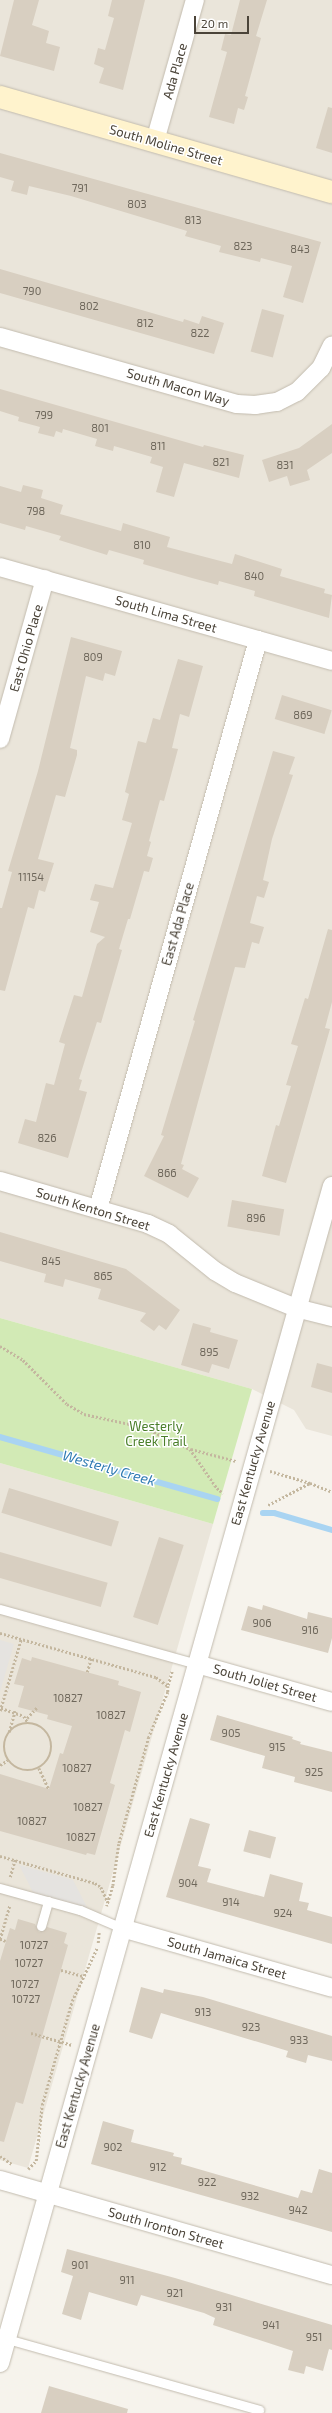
<!DOCTYPE html>
<style>
body{margin:0}
#map{position:relative;width:332px;height:2413px;overflow:hidden;background:#f6f3ec;font-family:"Exo 2",sans-serif}
div>[style]{position:absolute}
.residential>*{inset:0;background:#eae5da}
.green>*{inset:0;background:#d2eab5}
.parking>*{inset:0;background:#e5e3e0}
.stream>*{height:5.5px;margin:-2.75px;padding:0 2.75px;transform-origin:2.75px;border-radius:2.75px;background:#a9d4f2}
.building>*{inset:0;background:#d8cfc1;transform-origin:0 0}
.path>*{height:2.5px;margin-top:-1.25px;transform-origin:0;background:repeating-linear-gradient(90deg,#c4b79f 0 2px,transparent 0 4px)}
.path>.ring{margin:-1.25px;padding:0;box-sizing:content-box;background:none;border:2.5px solid #c4b79f;border-radius:50%}
.roads{filter:drop-shadow(0 0 1px #c2bbae) drop-shadow(0 0 1px #c2bbae)}
.lane>*{height:9px;margin:-4.5px;padding:0 4.5px;transform-origin:4.5px;border-radius:4.5px;background:#fff}
.street>*{height:18px;margin:-9px;padding:0 9px;transform-origin:9px;border-radius:9px;background:#fff}
.secondary>*{height:22px;margin:-11px;padding:0 11px;transform-origin:11px;border-radius:11px;background:#fff3cd}
span{translate:-50% -50%;white-space:nowrap;text-align:center;line-height:1.15;-webkit-text-stroke:3px #fff;paint-order:stroke}
.number-label{font-size:11px;color:#6e675b}
.number-label span{-webkit-text-stroke-width:0}
.street-label{font-size:13px;color:#4b4439}
.park-label{font-size:13px;color:#4a7f2a}
.water-label{font-size:14px;color:#2e7ab2;font-style:italic}
.scale{position:absolute;left:194px;top:16px;width:55px;height:18px;box-sizing:border-box;border:2px solid #4b4439;border-top:0;padding-left:5px;font-size:12px;line-height:14px;white-space:nowrap;color:#4b4439;-webkit-text-stroke:3px #fff;paint-order:stroke}
</style>
<div id="map">
<div class="residential">
<div style="clip-path:polygon(0 0,332px 0,332px 1436px,306px 1429px,294px 1410px,252px 1389px,0 1318px)"></div>
<div style="clip-path:polygon(0 1463px,213px 1524px,28px 2168px,0 2160px)"></div>
</div>
<div class="green">
<div style="clip-path:polygon(0 1318px,252px 1389px,213px 1524px,0 1463px)"></div>
</div>
<div class="parking">
<div style="clip-path:polygon(0 1640px,14px 1644px,0 1692px)"></div>
<div style="clip-path:polygon(19px 1865px,73px 1880px,90px 1913px,36px 1898px)"></div>
</div>
<div class="stream">
<div style="left:0;top:1437px;width:226px;rotate:15.9deg"></div>
<div style="left:263px;top:1513px;width:11px"></div>
<div style="left:274px;top:1513px;width:60px;rotate:16.3deg"></div>
</div>
<div class="building">
<div style="clip-path:polygon(14px 0,39px 0,32px 25px,49px 31px,46px 43px,60px 47px,54px 71px,0 56px)"></div>
<div style="clip-path:polygon(112px 0,145px 0,123px 90px,99px 83px,104px 68px,94px 64px,98px 48px,105px 50px,114px 18px,108px 16px)"></div>
<div style="clip-path:polygon(240px 0,267px 0,256px 36px,261px 38px,245px 96px,248px 97px,244px 110px,238px 108px,234px 124px,209px 117px,227px 52px,221px 50px,225px 34px,231px 35px)"></div>
<div style="clip-path:polygon(328px 107px,332px 108px,332px 153px,316px 148px)"></div>
<div style="clip-path:polygon(0 153px,321px 242px,303px 303px,283px 297px,292px 266px,261px 258px,260px 262px,219px 252px,221px 246px,185px 236px,187px 231px,71px 196px,29px 186px,27px 195px,11px 191px,14px 181px,0 177px)"></div>
<div style="clip-path:polygon(0 269px,183px 322px,184px 319px,199px 324px,202px 316px,224px 323px,214px 354px,0 293px)"></div>
<div style="left:262px;top:309px;width:23px;height:44px;rotate:15deg"></div>
<div style="clip-path:polygon(0 389px,203px 447px,204px 445px,244px 455px,239px 478px,184px 463px,174px 497px,156px 492px,163px 467px,150px 463px,152px 457px,114px 446px,113px 451px,95px 446px,97px 439px,63px 429px,62px 433px,56px 431px,54px 437px,38px 433px,40px 427px,18px 421px,19px 417px,0 411px)"></div>
<div style="clip-path:polygon(332px 424px,332px 453px,307px 470px,310px 480px,290px 486px,287px 476px,269px 482px,262px 460px,299px 448px)"></div>
<div style="clip-path:polygon(23px 485px,43px 490px,41px 498px,63px 505px,60px 514px,121px 531px,123px 523px,170px 537px,167px 547px,232px 564px,235px 554px,282px 569px,280px 576px,325px 589px,324px 593px,332px 595px,329px 618px,254px 596px,255px 591px,219px 581px,218px 585px,192px 578px,143px 564px,144px 560px,109px 550px,107px 555px,59px 540px,61px 536px,26px 526px,25px 530px,0 523px,0 486px,21px 492px)"></div>
<div style="clip-path:polygon(71px 637px,122px 651px,115px 676px,105px 673px,103px 681px,86px 676px,70px 748px,77px 750px,77px 755px,65px 797px,56px 795px,38px 859px,54px 863px,45px 892px,39px 890px,34px 909px,28px 907px,5px 991px,0 990px,0 908px,2px 908px,12px 872px,8px 871px,38px 771px)"></div>
<div style="clip-path:polygon(178px 659px,203px 666px,189px 717px,180px 714px,172px 748px,178px 749px,164px 801px,160px 800px,149px 841px,151px 842px,147px 856px,153px 858px,149px 872px,144px 871px,130px 919px,128px 919px,119px 949px,122px 950px,101px 1023px,97px 1022px,79px 1079px,82px 1080px,79px 1090px,87px 1092px,68px 1158px,18px 1143px,25px 1119px,36px 1122px,46px 1083px,54px 1085px,65px 1044px,59px 1042px,74px 995px,82px 997px,97px 944px,105px 937px,90px 932px,99px 902px,90px 900px,95px 884px,113px 888px,132px 823px,122px 820px,129px 794px,125px 792px,138px 741px,146px 743px,153px 718px,160px 720px)"></div>
<div style="left:282px;top:695px;width:52px;height:25px;rotate:17deg"></div>
<div style="clip-path:polygon(273px 751px,295px 757px,289px 774px,293px 775px,272px 839px,263px 880px,269px 882px,264px 898px,257px 896px,250px 923px,264px 927px,259px 944px,252px 942px,245px 968px,235px 967px,181px 1164px,184px 1165px,182px 1169px,199px 1178px,188px 1198px,144px 1176px,164px 1136px,161px 1135px,195px 1021px,193px 1020px)"></div>
<div style="clip-path:polygon(328px 929px,332px 930px,332px 1002px,325px 1028px,330px 1029px,286px 1183px,262px 1176px,276px 1125px,279px 1126px,291px 1086px,286px 1085px,298px 1046px,291px 1044px,305px 998px,308px 999px)"></div>
<div style="left:232px;top:1200px;width:53px;height:27px;rotate:10deg"></div>
<div style="clip-path:polygon(0 1232px,126px 1269px,180px 1310px,166px 1330px,159px 1325px,154px 1331px,140px 1321px,146px 1313px,98px 1299px,101px 1289px,65px 1279px,63px 1287px,44px 1282px,46px 1274px,0 1261px)"></div>
<div style="clip-path:polygon(193px 1323px,211px 1328px,210px 1332px,238px 1340px,229px 1369px,212px 1364px,209px 1373px,181px 1365px)"></div>
<div style="clip-path:polygon(317px 1363px,332px 1367px,332px 1393px,311px 1387px)"></div>
<div style="left:9px;top:1488px;width:115px;height:26px;rotate:17deg"></div>
<div style="left:159px;top:1537px;width:26px;height:84px;rotate:18deg"></div>
<div style="left:0;top:1552px;width:112px;height:25px;rotate:16deg"></div>
<div style="clip-path:polygon(263px 1605px,307px 1619px,308px 1612px,332px 1618px,332px 1638px,328px 1653px,241px 1630px,248px 1606px,262px 1610px)"></div>
<div style="clip-path:polygon(32px 1657px,119px 1681px,118px 1685px,141px 1692px,130px 1732px,125px 1730px,110px 1783px,115px 1785px,95px 1855px,87px 1853px,86px 1855px,0 1831px,0 1774px,49px 1789px,60px 1753px,63px 1754px,72px 1726px,47px 1719px,48px 1715px,18px 1707px,24px 1686px,14px 1684px,22px 1658px,31px 1661px)"></div>
<div style="clip-path:polygon(217px 1715px,293px 1737px,292px 1739px,301px 1742px,300px 1744px,332px 1752px,332px 1792px,294px 1782px,295px 1777px,262px 1768px,265px 1756px,210px 1740px)"></div>
<div style="clip-path:polygon(190px 1818px,210px 1824px,198px 1866px,211px 1869px,207px 1882px,264px 1897px,270px 1874px,303px 1883px,299px 1901px,309px 1903px,307px 1910px,332px 1917px,332px 1944px,166px 1897px)"></div>
<div style="left:249px;top:1830px;width:28px;height:22px;rotate:15deg"></div>
<div style="clip-path:polygon(18px 1919px,35px 1924px,39px 1932px,47px 1927px,67px 1933px,64px 1943px,68px 1945px,23px 2104px,16px 2102px,4px 2142px,0 2141px,0 1961px,10px 1928px,15px 1930px)"></div>
<div style="clip-path:polygon(141px 1987px,163px 1993px,164px 1989px,203px 1997px,332px 2036px,332px 2061px,308px 2055px,306px 2063px,286px 2057px,288px 2051px,161px 2013px,152px 2039px,129px 2032px)"></div>
<div style="clip-path:polygon(103px 2121px,134px 2130px,131px 2142px,174px 2153px,173px 2156px,182px 2158px,181px 2164px,298px 2198px,301px 2190px,312px 2193px,319px 2169px,332px 2173px,332px 2232px,91px 2164px)"></div>
<div style="clip-path:polygon(67px 2249px,175px 2278px,332px 2325px,332px 2350px,329px 2349px,323px 2371px,306px 2366px,304px 2374px,288px 2370px,293px 2351px,213px 2325px,215px 2318px,204px 2313px,141px 2295px,137px 2306px,89px 2292px,81px 2320px,62px 2314px,73px 2276px,61px 2272px)"></div>
<div style="clip-path:polygon(49px 2386px,128px 2409px,127px 2413px,41px 2413px)"></div>
</div>
<div class="path">
<div style="left:0;top:1346px;width:27px;rotate:31deg"></div>
<div style="left:23px;top:1360px;width:62px;rotate:45deg"></div>
<div style="left:67px;top:1404px;width:20px;rotate:30deg"></div>
<div style="left:84px;top:1414px;width:60px;rotate:12.4deg"></div>
<div style="left:143px;top:1427px;width:52px;rotate:25.1deg"></div>
<div style="left:190px;top:1449px;width:47px;rotate:55.3deg"></div>
<div style="left:217px;top:1488px;width:8px;rotate:40deg"></div>
<div style="left:191px;top:1449px;width:47px;rotate:14.9deg"></div>
<div style="left:270px;top:1471px;width:42px;rotate:16.7deg"></div>
<div style="left:268px;top:1505px;width:47px;rotate:-27.6deg"></div>
<div style="left:310px;top:1483px;width:24px;rotate:22deg"></div>
<div style="left:0;top:1633px;width:162px;rotate:15.8deg"></div>
<div style="left:156px;top:1677px;width:15px;rotate:37deg"></div>
<div style="left:168px;top:1686px;width:6px;rotate:90deg"></div>
<div style="left:168px;top:1692px;width:49px;rotate:112.9deg"></div>
<div style="left:149px;top:1737px;width:111px;rotate:105.7deg"></div>
<div style="left:119px;top:1844px;width:42px;rotate:98.1deg"></div>
<div style="left:113px;top:1886px;width:21px;rotate:107deg"></div>
<div style="left:87px;top:1672px;width:14px;rotate:-73deg"></div>
<div style="left:168px;top:1685px;width:15px;rotate:-74deg"></div>
<div style="left:1px;top:1708px;width:24px;rotate:19deg"></div>
<div style="left:24px;top:1716px;width:8px;rotate:60deg"></div>
<div style="left:0;top:1711px;width:75px;rotate:-73.7deg"></div>
<div style="left:27px;top:1718px;width:16px;rotate:-47deg"></div>
<div class="ring" style="left:4px;top:1723px;width:45.5px;height:45.5px"></div>
<div style="left:9px;top:1732px;width:22px;rotate:-74deg"></div>
<div style="left:0;top:1765px;width:9px;rotate:-32deg"></div>
<div style="left:39px;top:1768px;width:23px;rotate:65deg"></div>
<div style="left:0;top:1856px;width:99px;rotate:15.9deg"></div>
<div style="left:95px;top:1883px;width:7px;rotate:34deg"></div>
<div style="left:101px;top:1887px;width:17px;rotate:65deg"></div>
<div style="left:10px;top:1877px;width:18px;rotate:-74deg"></div>
<div style="left:0;top:1939px;width:35px;rotate:-74deg"></div>
<div style="left:0;top:1939px;width:6px;rotate:18deg"></div>
<div style="left:98px;top:1943px;width:11px;rotate:-85deg"></div>
<div style="left:61px;top:1970px;width:23px;rotate:15deg"></div>
<div style="left:31px;top:2033px;width:43px;rotate:16.3deg"></div>
<div style="left:0;top:2156px;width:14px;rotate:34deg"></div>
<div style="left:28px;top:2169px;width:11px;rotate:-45deg"></div>
<div style="left:36px;top:2161px;width:56px;rotate:-83.9deg"></div>
<div style="left:42px;top:2105px;width:108px;rotate:-73.9deg"></div>
<div style="left:72px;top:2001px;width:59px;rotate:-64.7deg"></div>
</div>
<div class="roads">
<div class="lane">
<div style="left:0;top:1609px;width:205px;rotate:15.6deg"></div>
<div style="left:0;top:1888px;width:83px;rotate:15.4deg"></div>
<div style="left:80px;top:1910px;width:46px;rotate:23.2deg"></div>
<div style="left:41px;top:1926px;width:26px;rotate:-74deg"></div>
<div style="left:7px;top:2339px;width:262px;rotate:15.7deg"></div>
</div>
<div class="street">
<div style="left:155px;top:141px;width:147px;rotate:-74.2deg"></div>
<div style="left:0;top:337px;width:246px;rotate:15.8deg"></div>
<div style="left:237px;top:404px;width:18px;rotate:3deg"></div>
<div style="left:255px;top:405px;width:22px;rotate:-8deg"></div>
<div style="left:277px;top:402px;width:22px;rotate:-27deg"></div>
<div style="left:297px;top:392px;width:34px;rotate:-45deg"></div>
<div style="left:321px;top:368px;width:25px;rotate:-64deg"></div>
<div style="left:0;top:567px;width:345px;rotate:15.8deg"></div>
<div style="left:0;top:739px;width:166px;rotate:-74.3deg"></div>
<div style="left:0;top:1181px;width:154px;rotate:16.2deg"></div>
<div style="left:148px;top:1224px;width:23px;rotate:25deg"></div>
<div style="left:169px;top:1234px;width:59px;rotate:38.8deg"></div>
<div style="left:215px;top:1271px;width:23px;rotate:31deg"></div>
<div style="left:235px;top:1283px;width:66px;rotate:22.3deg"></div>
<div style="left:296px;top:1308px;width:37px;rotate:14deg"></div>
<div style="left:98px;top:1209px;width:591px;rotate:-74.29deg"></div>
<div style="left:197px;top:1664px;width:140px;rotate:15.7deg"></div>
<div style="left:122px;top:1928px;width:218px;rotate:15.9deg"></div>
<div style="left:0;top:2180px;width:345px;rotate:16deg"></div>
<div style="left:0;top:2363px;width:1223px;rotate:-74.25deg"></div>
</div>
<div class="secondary">
<div style="left:0;top:97px;width:345px;rotate:16deg"></div>
</div>
</div>
<div class="number-label">
<span style="left:80px;top:188px">791</span>
<span style="left:137px;top:204px">803</span>
<span style="left:193px;top:220px">813</span>
<span style="left:243px;top:246px">823</span>
<span style="left:300px;top:249px">843</span>
<span style="left:32px;top:291px">790</span>
<span style="left:89px;top:306px">802</span>
<span style="left:145px;top:323px">812</span>
<span style="left:200px;top:333px">822</span>
<span style="left:44px;top:415px">799</span>
<span style="left:100px;top:428px">801</span>
<span style="left:158px;top:446px">811</span>
<span style="left:221px;top:462px">821</span>
<span style="left:285px;top:465px">831</span>
<span style="left:36px;top:511px">798</span>
<span style="left:142px;top:545px">810</span>
<span style="left:254px;top:576px">840</span>
<span style="left:93px;top:657px">809</span>
<span style="left:303px;top:715px">869</span>
<span style="left:31px;top:877px">11154</span>
<span style="left:47px;top:1138px">826</span>
<span style="left:167px;top:1173px">866</span>
<span style="left:256px;top:1218px">896</span>
<span style="left:51px;top:1261px">845</span>
<span style="left:103px;top:1276px">865</span>
<span style="left:209px;top:1352px">895</span>
<span style="left:262px;top:1623px">906</span>
<span style="left:310px;top:1630px">916</span>
<span style="left:68px;top:1698px">10827</span>
<span style="left:111px;top:1715px">10827</span>
<span style="left:231px;top:1733px">905</span>
<span style="left:277px;top:1747px">915</span>
<span style="left:77px;top:1768px">10827</span>
<span style="left:314px;top:1772px">925</span>
<span style="left:88px;top:1807px">10827</span>
<span style="left:32px;top:1821px">10827</span>
<span style="left:81px;top:1837px">10827</span>
<span style="left:188px;top:1883px">904</span>
<span style="left:231px;top:1902px">914</span>
<span style="left:283px;top:1913px">924</span>
<span style="left:34px;top:1945px">10727</span>
<span style="left:29px;top:1963px">10727</span>
<span style="left:25px;top:1984px">10727</span>
<span style="left:26px;top:1999px">10727</span>
<span style="left:203px;top:2012px">913</span>
<span style="left:251px;top:2027px">923</span>
<span style="left:299px;top:2040px">933</span>
<span style="left:113px;top:2147px">902</span>
<span style="left:158px;top:2167px">912</span>
<span style="left:207px;top:2182px">922</span>
<span style="left:250px;top:2196px">932</span>
<span style="left:298px;top:2210px">942</span>
<span style="left:80px;top:2265px">901</span>
<span style="left:127px;top:2280px">911</span>
<span style="left:175px;top:2293px">921</span>
<span style="left:224px;top:2307px">931</span>
<span style="left:271px;top:2325px">941</span>
<span style="left:314px;top:2337px">951</span>
</div>
<div class="street-label">
<span style="left:175px;top:71px;rotate:-74deg">Ada Place</span>
<span style="left:166px;top:145px;rotate:16deg">South Moline Street</span>
<span style="left:178px;top:387px;rotate:16deg">South Macon Way</span>
<span style="left:166px;top:614px;rotate:16deg">South Lima Street</span>
<span style="left:26px;top:648px;rotate:-74deg">East Ohio Place</span>
<span style="left:178px;top:924px;rotate:-74deg">East Ada Place</span>
<span style="left:93px;top:1209px;rotate:17deg">South Kenton Street</span>
<span style="left:253px;top:1463px;rotate:-74deg">East Kentucky Avenue</span>
<span style="left:265px;top:1683px;rotate:16deg">South Joliet Street</span>
<span style="left:166px;top:1775px;rotate:-74deg">East Kentucky Avenue</span>
<span style="left:227px;top:1958px;rotate:16deg">South Jamaica Street</span>
<span style="left:78px;top:2086px;rotate:-74deg">East Kentucky Avenue</span>
<span style="left:166px;top:2228px;rotate:16deg">South Ironton Street</span>
</div>
<div class="park-label">
<span style="left:156px;top:1434px">Westerly<br>Creek Trail</span>
</div>
<div class="water-label">
<span style="left:109px;top:1468px;rotate:16deg">Westerly Creek</span>
</div>
<div class="scale">20 m</div>
</div>
